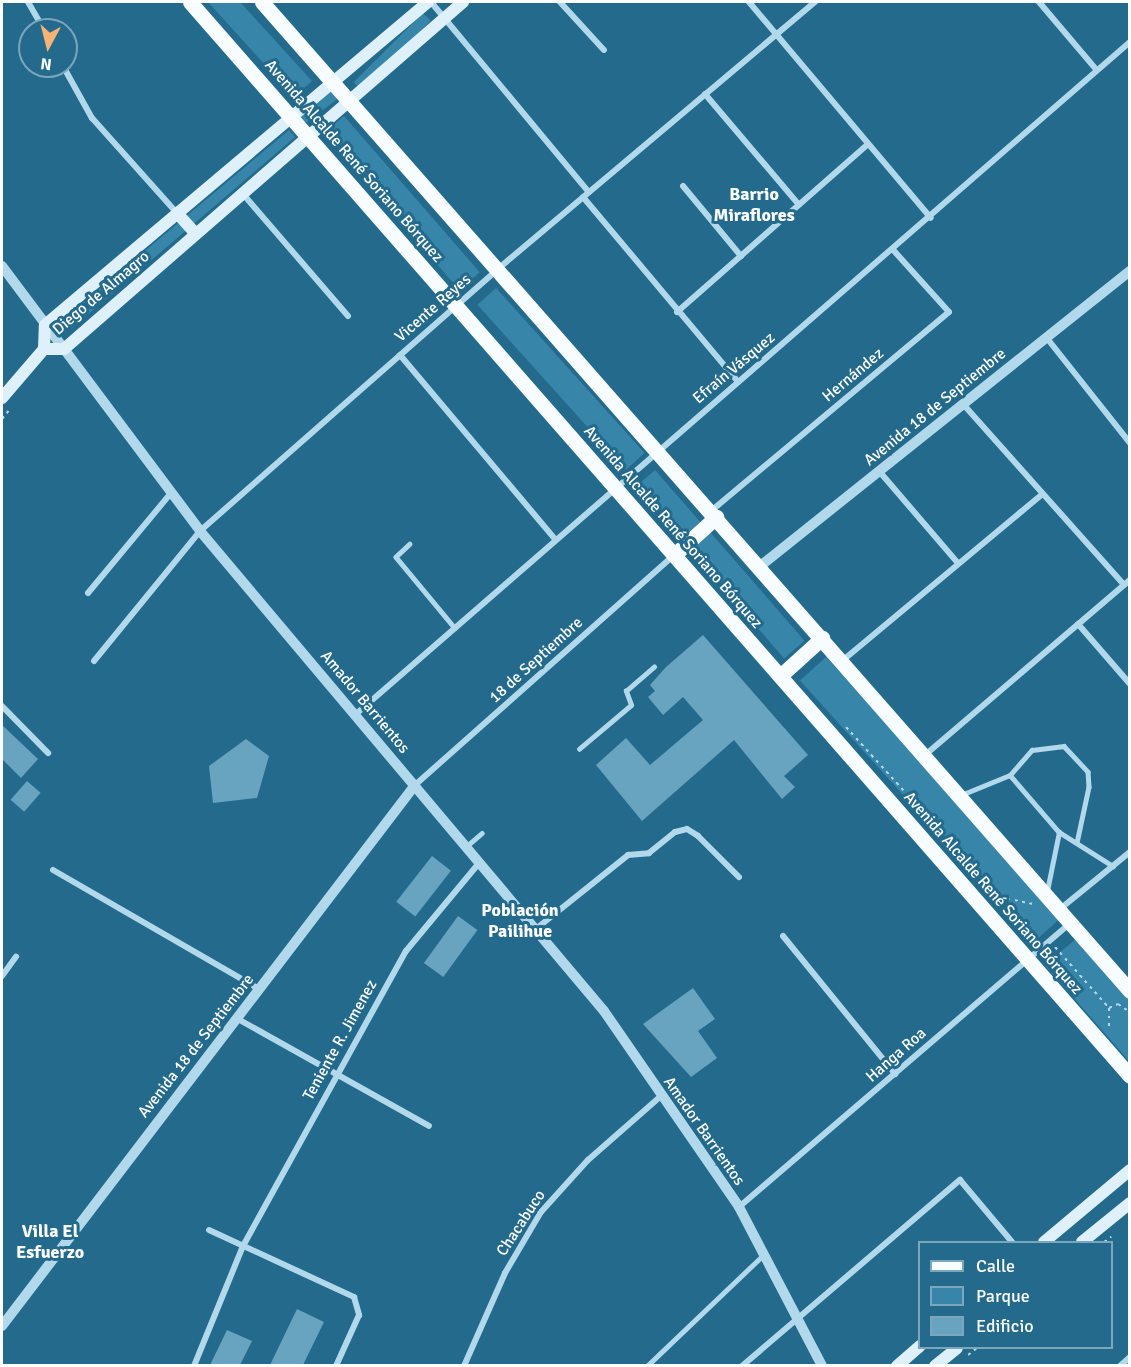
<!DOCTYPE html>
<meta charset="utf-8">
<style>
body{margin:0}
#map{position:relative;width:1131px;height:1367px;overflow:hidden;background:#236a8d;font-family:Signika,sans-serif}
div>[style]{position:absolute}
.green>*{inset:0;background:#3786aa;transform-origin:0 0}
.building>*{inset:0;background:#68a4c0;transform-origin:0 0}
.path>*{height:2px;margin-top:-1px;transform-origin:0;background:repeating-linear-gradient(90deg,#b2d9eb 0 3px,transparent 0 7.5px)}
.service>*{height:4.5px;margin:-2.25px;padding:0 2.25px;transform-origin:2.25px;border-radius:2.25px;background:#b2d9eb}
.minor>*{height:6px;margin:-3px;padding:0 3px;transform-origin:3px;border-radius:3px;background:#b2d9eb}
.tertiary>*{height:10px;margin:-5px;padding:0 5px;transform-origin:5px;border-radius:5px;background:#b2d9eb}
.secondary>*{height:12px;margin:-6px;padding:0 6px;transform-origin:6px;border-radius:6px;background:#def0f9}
.primary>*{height:15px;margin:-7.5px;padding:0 7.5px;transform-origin:7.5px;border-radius:7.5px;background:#f7fcfe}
span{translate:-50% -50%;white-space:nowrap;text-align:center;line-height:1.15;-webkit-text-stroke:6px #236a8d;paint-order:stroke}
.street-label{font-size:16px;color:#fff}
.neighbourhood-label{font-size:18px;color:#fff;font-weight:700}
.frame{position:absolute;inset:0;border:3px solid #fff;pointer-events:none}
.legend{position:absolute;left:918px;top:1241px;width:195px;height:108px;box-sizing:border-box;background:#236a8d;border:2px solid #7ba6bb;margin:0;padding:8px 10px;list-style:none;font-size:18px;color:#fff}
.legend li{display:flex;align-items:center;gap:12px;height:30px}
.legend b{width:30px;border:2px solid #7ba6bb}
.north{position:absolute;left:18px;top:18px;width:60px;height:60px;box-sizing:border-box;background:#236a8d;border:2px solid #7ba6bb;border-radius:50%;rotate:187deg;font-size:16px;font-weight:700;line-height:24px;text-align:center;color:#fff}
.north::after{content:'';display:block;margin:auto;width:21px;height:27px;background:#f6b375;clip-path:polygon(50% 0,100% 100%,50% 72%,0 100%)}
</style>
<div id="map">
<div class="green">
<div style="clip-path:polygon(208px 2px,240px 2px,312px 81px,294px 97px)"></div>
<div style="left:423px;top:13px;width:11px;height:98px;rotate:45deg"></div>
<div style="left:334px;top:89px;width:10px;height:44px;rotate:53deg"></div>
<div style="left:344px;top:116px;width:207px;height:27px;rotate:49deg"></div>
<div style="clip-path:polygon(289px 130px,295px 137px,71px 329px,65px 318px)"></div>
<div style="left:496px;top:288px;width:222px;height:25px;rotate:48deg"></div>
<div style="left:655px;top:470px;width:69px;height:26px;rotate:49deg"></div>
<div style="left:710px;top:532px;width:144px;height:27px;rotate:49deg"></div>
<div style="left:826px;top:657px;width:351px;height:35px;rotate:48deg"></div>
<div style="clip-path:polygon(1077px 938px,1129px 998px,1129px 1061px,1045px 965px)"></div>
</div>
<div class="building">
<div style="clip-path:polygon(703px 635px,808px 755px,784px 776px,795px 787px,782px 799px,734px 740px,642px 821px,596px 765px,626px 738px,650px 765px,703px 720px,683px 697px,663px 715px,648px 697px,655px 691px,650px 685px,666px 667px)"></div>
<div style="clip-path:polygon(2px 725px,38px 759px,21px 778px,2px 759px)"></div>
<div style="clip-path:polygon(246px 739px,269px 756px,257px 798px,213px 803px,209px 766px)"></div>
<div style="left:27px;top:781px;width:18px;height:25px;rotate:41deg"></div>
<div style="left:432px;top:856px;width:24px;height:58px;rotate:38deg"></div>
<div style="left:458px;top:916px;width:24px;height:58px;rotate:36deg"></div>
<div style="clip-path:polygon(693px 988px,715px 1019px,698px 1031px,717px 1058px,691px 1077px,643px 1024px)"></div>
<div style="clip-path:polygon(297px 1309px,324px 1322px,303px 1365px,270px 1365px)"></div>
<div style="clip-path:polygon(227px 1330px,252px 1341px,240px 1365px,210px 1365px)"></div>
</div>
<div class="path">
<div style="left:2px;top:419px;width:13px;rotate:-51deg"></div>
<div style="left:846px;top:727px;width:229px;rotate:47.8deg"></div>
<div style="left:1000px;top:897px;width:35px;rotate:12deg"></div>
<div style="left:1055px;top:947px;width:81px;rotate:48.5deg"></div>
<div style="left:1109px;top:1008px;width:21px;rotate:90deg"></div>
<div style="left:1109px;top:1008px;width:10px;rotate:-24deg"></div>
<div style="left:1118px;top:1004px;width:14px;rotate:34deg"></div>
<div style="left:1104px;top:1242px;width:9px;rotate:-36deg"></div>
<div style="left:968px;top:1355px;width:11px;rotate:-38deg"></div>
</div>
<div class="service">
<div style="left:410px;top:544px;width:19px;rotate:137deg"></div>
<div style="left:396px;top:557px;width:92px;rotate:50.3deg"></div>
<div style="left:579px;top:749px;width:68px;rotate:-40.2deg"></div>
<div style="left:631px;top:705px;width:15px;rotate:-110deg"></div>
<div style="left:626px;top:691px;width:37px;rotate:-41deg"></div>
<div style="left:1010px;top:775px;width:33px;rotate:-49deg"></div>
<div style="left:1032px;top:750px;width:32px;rotate:-7deg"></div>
<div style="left:1064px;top:746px;width:35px;rotate:47deg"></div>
<div style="left:1088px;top:772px;width:15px;rotate:86deg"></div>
<div style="left:1089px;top:787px;width:57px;rotate:102.1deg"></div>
<div style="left:961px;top:795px;width:53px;rotate:-22.2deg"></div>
<div style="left:1010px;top:775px;width:75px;rotate:49.3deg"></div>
<div style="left:1059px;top:832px;width:64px;rotate:32.2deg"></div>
<div style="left:468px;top:845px;width:18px;rotate:-41deg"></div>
<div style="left:1047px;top:891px;width:60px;rotate:-78.5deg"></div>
<div style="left:647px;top:1366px;width:159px;rotate:-43.7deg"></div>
</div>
<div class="minor">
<div style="left:28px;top:2px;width:32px;rotate:60deg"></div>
<div style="left:431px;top:2px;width:247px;rotate:50.3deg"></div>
<div style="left:560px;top:2px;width:65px;rotate:47.5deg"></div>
<div style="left:749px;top:2px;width:282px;rotate:49.9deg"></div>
<div style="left:1039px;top:2px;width:87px;rotate:49.7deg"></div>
<div style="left:63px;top:66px;width:60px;rotate:60.9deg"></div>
<div style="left:92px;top:118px;width:127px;rotate:48.2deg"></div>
<div style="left:705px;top:94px;width:145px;rotate:49.7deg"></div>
<div style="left:683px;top:186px;width:91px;rotate:50.4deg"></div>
<div style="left:243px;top:194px;width:161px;rotate:49.3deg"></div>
<div style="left:583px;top:197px;width:241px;rotate:50deg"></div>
<div style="left:677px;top:312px;width:254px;rotate:-41.3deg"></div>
<div style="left:1046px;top:337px;width:135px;rotate:51.6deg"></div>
<div style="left:400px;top:355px;width:241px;rotate:49.9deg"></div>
<div style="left:963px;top:404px;width:242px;rotate:48.3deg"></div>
<div style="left:879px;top:471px;width:120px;rotate:49.4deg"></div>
<div style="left:711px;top:511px;width:310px;rotate:-39.9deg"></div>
<div style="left:949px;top:312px;width:82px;rotate:-132deg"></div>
<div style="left:88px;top:593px;width:131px;rotate:-50.3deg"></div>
<div style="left:1078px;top:624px;width:79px;rotate:49.1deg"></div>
<div style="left:94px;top:661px;width:168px;rotate:-50.8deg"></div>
<div style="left:200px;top:531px;width:398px;rotate:-41.3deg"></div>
<div style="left:499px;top:268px;width:413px;rotate:-40.1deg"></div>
<div style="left:842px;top:661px;width:259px;rotate:-39.8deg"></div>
<div style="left:2px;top:706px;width:66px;rotate:45.6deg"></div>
<div style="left:356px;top:714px;width:1025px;rotate:-40.97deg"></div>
<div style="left:925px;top:755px;width:270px;rotate:-40.5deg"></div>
<div style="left:415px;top:785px;width:345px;rotate:-41.6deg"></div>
<div style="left:53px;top:870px;width:238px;rotate:30deg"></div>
<div style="left:1060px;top:909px;width:90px;rotate:-39.2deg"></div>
<div style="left:537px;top:928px;width:117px;rotate:-38.7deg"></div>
<div style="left:628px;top:855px;width:21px;rotate:-5deg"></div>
<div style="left:649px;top:853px;width:33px;rotate:-39deg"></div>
<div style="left:675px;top:832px;width:12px;rotate:-14deg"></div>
<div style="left:687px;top:829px;width:13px;rotate:32deg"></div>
<div style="left:698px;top:836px;width:58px;rotate:45deg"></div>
<div style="left:783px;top:936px;width:178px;rotate:50.9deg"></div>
<div style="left:2px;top:976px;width:24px;rotate:-54deg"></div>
<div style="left:236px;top:1018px;width:221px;rotate:29.2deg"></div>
<div style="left:739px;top:1207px;width:436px;rotate:-40.6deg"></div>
<div style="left:209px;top:1230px;width:160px;rotate:24.8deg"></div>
<div style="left:354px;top:1297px;width:19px;rotate:74deg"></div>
<div style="left:359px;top:1315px;width:56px;rotate:114.3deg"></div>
<div style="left:194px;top:1366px;width:130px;rotate:-67.8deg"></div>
<div style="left:243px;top:1246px;width:337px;rotate:-61.1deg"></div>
<div style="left:406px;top:951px;width:116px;rotate:-50.3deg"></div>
<div style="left:464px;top:1366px;width:102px;rotate:-66.2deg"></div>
<div style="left:505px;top:1273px;width:71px;rotate:-59.5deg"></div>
<div style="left:541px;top:1212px;width:70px;rotate:-47.9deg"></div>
<div style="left:588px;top:1160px;width:97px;rotate:-41.2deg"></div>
<div style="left:742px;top:1366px;width:287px;rotate:-40.5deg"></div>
<div style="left:960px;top:1180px;width:81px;rotate:50deg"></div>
<div style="left:1120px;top:1366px;width:13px;rotate:-42deg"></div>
</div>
<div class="tertiary">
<div style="left:2px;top:266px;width:331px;rotate:53.2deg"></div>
<div style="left:200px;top:531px;width:627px;rotate:49.91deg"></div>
<div style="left:604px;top:1011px;width:238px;rotate:55.4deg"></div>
<div style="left:739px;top:1207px;width:179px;rotate:62.4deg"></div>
<div style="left:759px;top:567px;width:475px;rotate:-38.6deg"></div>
<div style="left:2px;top:1326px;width:681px;rotate:-52.64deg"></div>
</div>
<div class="secondary">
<div style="left:177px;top:213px;width:28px;rotate:48deg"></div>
<div style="left:44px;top:349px;width:20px"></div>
<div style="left:64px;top:349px;width:529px;rotate:-41.01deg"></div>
<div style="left:44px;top:349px;width:24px;rotate:-88deg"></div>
<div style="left:45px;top:325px;width:501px;rotate:-40.14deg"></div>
<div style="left:2px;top:398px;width:65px;rotate:-49.4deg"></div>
<div style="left:1044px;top:1242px;width:112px;rotate:-39.9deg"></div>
<div style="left:1082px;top:1242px;width:62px;rotate:-39.1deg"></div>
<div style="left:897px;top:1366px;width:30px;rotate:-41deg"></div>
<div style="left:935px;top:1366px;width:28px;rotate:-39deg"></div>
</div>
<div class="primary">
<div style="left:190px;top:2px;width:1427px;rotate:48.81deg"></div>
<div style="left:262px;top:2px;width:1316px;rotate:48.73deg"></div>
<div style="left:674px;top:555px;width:57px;rotate:-42.1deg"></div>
<div style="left:780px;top:676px;width:57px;rotate:-42.1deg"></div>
</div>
<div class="street-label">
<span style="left:354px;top:161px;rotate:49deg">Avenida Alcalde René Soriano Bórquez</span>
<span style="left:101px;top:293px;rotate:-40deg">Diego de Almagro</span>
<span style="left:433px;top:308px;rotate:-41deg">Vicente Reyes</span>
<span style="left:734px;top:368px;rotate:-40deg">Efraín Vásquez</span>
<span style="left:853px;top:375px;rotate:-40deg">Hernández</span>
<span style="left:935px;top:407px;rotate:-39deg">Avenida 18 de Septiembre</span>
<span style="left:673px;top:527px;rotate:49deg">Avenida Alcalde René Soriano Bórquez</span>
<span style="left:536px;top:660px;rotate:-42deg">18 de Septiembre</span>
<span style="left:365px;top:702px;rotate:50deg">Amador Barrientos</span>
<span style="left:993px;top:893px;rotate:49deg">Avenida Alcalde René Soriano Bórquez</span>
<span style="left:340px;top:1040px;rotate:-61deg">Teniente R. Jimenez</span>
<span style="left:196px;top:1046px;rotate:-52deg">Avenida 18 de Septiembre</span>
<span style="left:896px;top:1055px;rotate:-41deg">Hanga Roa</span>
<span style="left:704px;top:1131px;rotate:55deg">Amador Barrientos</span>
<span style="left:521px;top:1223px;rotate:-57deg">Chacabuco</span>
</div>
<div class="neighbourhood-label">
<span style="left:754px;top:205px">Barrio<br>Miraflores</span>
<span style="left:520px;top:921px">Población<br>Pailihue</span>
<span style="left:50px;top:1242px">Villa El<br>Esfuerzo</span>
</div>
<div class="frame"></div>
<ul class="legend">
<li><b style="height:8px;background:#f7fcfe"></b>Calle</li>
<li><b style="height:16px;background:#3786aa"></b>Parque</li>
<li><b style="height:16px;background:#68a4c0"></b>Edificio</li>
</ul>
<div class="north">N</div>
</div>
